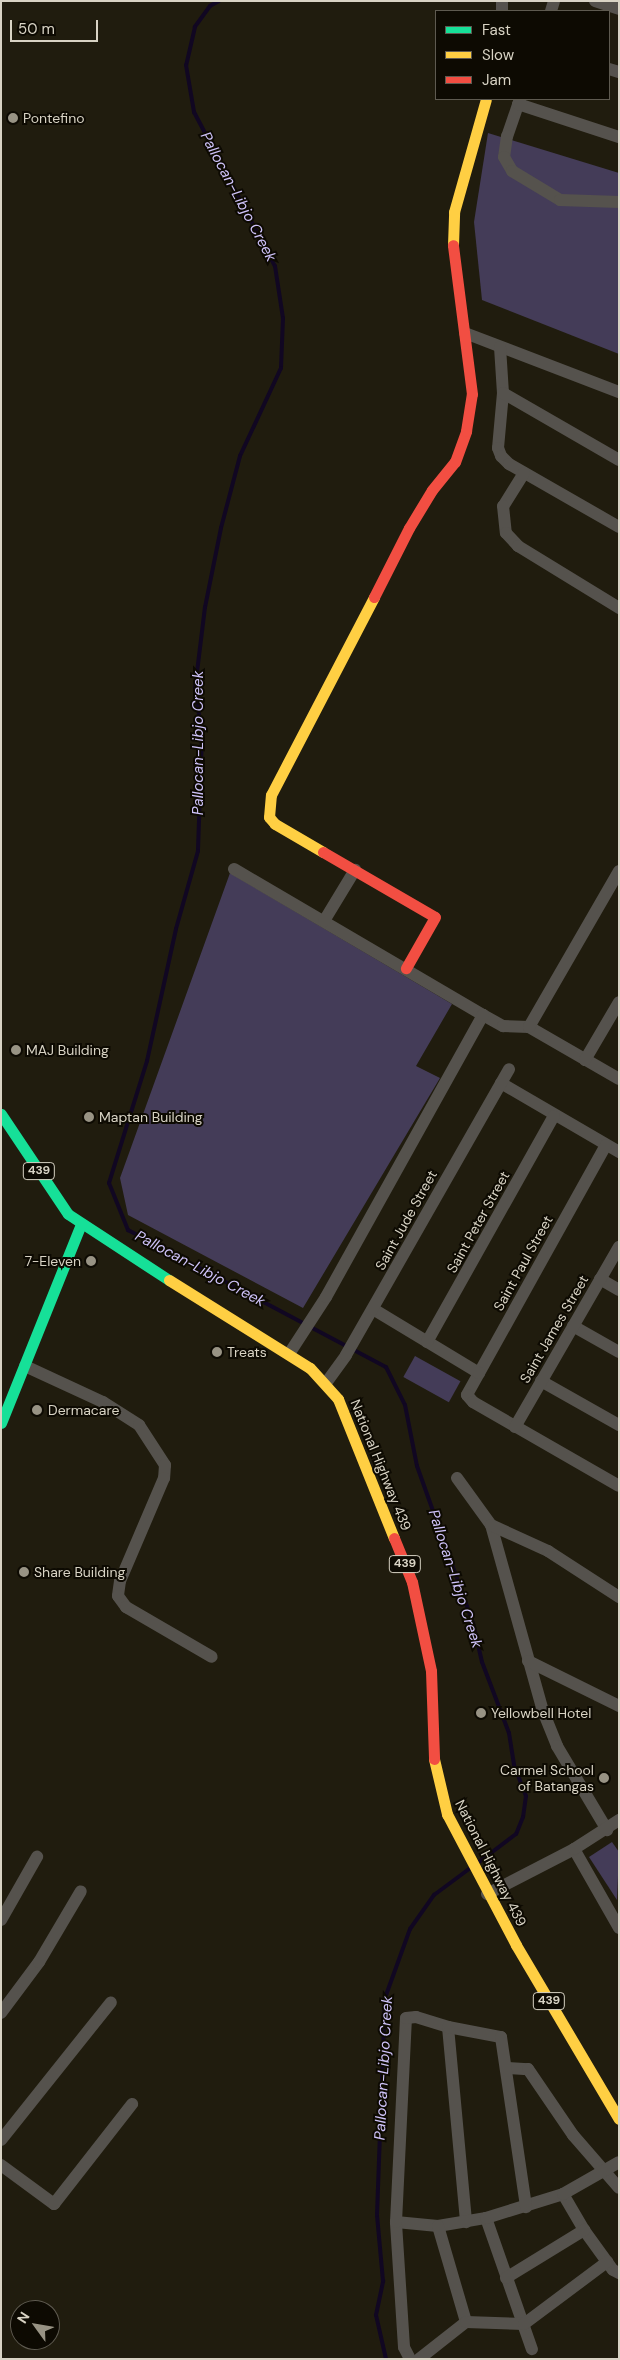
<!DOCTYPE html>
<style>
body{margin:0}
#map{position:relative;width:620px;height:2360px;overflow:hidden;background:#201c0e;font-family:"DM Sans",sans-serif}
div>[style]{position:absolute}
.green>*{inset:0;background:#443c58;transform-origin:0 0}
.stream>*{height:4px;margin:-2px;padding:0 2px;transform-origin:2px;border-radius:2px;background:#110722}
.street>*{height:12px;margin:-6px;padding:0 6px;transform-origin:6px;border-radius:6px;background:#55524d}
.fast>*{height:11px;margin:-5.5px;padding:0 5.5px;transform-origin:5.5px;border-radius:5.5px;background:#16e098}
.slow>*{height:11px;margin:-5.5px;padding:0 5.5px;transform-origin:5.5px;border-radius:5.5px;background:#ffcf43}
.jam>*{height:11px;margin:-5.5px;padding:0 5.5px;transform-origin:5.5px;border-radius:5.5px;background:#f24e42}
.dots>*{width:14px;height:14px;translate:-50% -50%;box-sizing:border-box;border:2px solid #0d0a02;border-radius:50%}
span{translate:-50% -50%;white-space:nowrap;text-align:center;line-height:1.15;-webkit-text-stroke:4px #0d0a02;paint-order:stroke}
.shield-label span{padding:1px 4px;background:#0d0a02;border:1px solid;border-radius:4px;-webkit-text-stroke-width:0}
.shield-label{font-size:12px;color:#d8d3c4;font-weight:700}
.poi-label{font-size:14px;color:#d8d3c4}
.left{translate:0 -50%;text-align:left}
.right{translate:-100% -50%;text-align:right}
.street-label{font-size:14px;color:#d8d3c4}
.water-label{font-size:15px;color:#cec2f8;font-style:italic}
.frame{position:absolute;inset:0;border:2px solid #d8d3c4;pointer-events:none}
.legend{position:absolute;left:435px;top:10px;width:175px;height:90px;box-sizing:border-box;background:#0d0a02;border:1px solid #5e5a50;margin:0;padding:6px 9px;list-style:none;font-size:15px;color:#d8d3c4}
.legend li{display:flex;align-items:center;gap:10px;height:25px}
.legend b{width:25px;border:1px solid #5e5a50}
.north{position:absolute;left:10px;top:2300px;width:50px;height:50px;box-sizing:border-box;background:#0d0a02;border:1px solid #5e5a50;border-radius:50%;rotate:302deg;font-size:14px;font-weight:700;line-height:20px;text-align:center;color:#d8d3c4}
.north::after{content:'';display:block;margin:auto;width:18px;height:22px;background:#989384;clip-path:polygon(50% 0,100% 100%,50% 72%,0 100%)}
.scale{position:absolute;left:10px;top:20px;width:88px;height:22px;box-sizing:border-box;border:2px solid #d8d3c4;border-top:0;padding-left:6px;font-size:15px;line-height:18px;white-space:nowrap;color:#d8d3c4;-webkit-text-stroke:4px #0d0a02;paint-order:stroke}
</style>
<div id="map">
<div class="green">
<div style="clip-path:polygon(488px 133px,619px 173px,619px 354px,482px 300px,474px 222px)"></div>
<div style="clip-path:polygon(230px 873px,452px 1004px,416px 1066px,440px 1078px,303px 1308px,128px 1215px,120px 1178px)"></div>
<div style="left:415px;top:1356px;width:52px;height:24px;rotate:29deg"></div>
<div style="clip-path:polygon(612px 1842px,619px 1852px,617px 1900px,589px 1857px)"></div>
</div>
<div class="stream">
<div style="left:219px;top:1px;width:10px;rotate:151deg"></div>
<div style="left:210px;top:6px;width:26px;rotate:126deg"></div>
<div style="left:195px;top:27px;width:39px;rotate:103deg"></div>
<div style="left:186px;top:65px;width:48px;rotate:80.3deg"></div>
<div style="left:194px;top:112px;width:174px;rotate:62.3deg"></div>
<div style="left:275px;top:266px;width:53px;rotate:81.3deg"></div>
<div style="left:283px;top:318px;width:50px;rotate:92.3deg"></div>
<div style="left:281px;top:368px;width:97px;rotate:115deg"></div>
<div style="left:240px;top:456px;width:74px;rotate:104.8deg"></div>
<div style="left:221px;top:528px;width:81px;rotate:101.4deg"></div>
<div style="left:205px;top:607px;width:82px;rotate:97deg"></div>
<div style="left:195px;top:688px;width:48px;rotate:81.5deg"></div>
<div style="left:202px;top:735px;width:116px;rotate:92deg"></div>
<div style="left:198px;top:851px;width:81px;rotate:105.8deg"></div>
<div style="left:176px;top:929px;width:135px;rotate:102.4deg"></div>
<div style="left:147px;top:1061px;width:128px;rotate:107.3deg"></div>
<div style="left:109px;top:1183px;width:51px;rotate:68deg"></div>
<div style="left:128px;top:1230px;width:292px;rotate:28deg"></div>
<div style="left:386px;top:1367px;width:42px;rotate:63.4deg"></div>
<div style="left:405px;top:1405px;width:62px;rotate:78.9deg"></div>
<div style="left:417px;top:1466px;width:167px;rotate:70.4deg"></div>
<div style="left:473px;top:1623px;width:40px;rotate:77deg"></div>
<div style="left:482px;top:1662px;width:76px;rotate:69.2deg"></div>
<div style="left:509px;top:1733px;width:32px;rotate:81deg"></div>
<div style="left:514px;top:1765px;width:33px;rotate:69deg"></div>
<div style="left:526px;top:1796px;width:21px;rotate:98deg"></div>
<div style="left:523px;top:1817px;width:18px;rotate:112deg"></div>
<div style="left:516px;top:1834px;width:46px;rotate:142.9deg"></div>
<div style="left:386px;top:2359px;width:45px;rotate:-102.8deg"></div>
<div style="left:376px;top:2315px;width:35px;rotate:-78deg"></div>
<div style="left:383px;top:2281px;width:66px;rotate:-95.2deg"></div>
<div style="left:377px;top:2215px;width:217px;rotate:-87.9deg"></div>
<div style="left:385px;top:1998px;width:73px;rotate:-70.1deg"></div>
<div style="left:410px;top:1929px;width:42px;rotate:-54.8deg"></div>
<div style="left:434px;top:1895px;width:44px;rotate:-36.6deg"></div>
</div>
<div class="street">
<div style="left:595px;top:1px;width:25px;rotate:18deg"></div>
<div style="left:502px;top:11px;width:10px;rotate:-90deg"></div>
<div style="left:551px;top:11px;width:10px;rotate:-73deg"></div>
<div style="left:609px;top:69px;width:10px;rotate:17deg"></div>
<div style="left:520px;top:99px;width:39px;rotate:109deg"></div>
<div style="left:507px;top:136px;width:21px;rotate:98deg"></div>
<div style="left:504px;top:157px;width:16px;rotate:60deg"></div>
<div style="left:512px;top:171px;width:56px;rotate:31.1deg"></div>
<div style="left:560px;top:200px;width:59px;rotate:1.9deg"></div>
<div style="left:518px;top:104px;width:106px;rotate:18.1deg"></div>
<div style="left:465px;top:333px;width:165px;rotate:21deg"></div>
<div style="left:500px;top:347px;width:46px;rotate:86.3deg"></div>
<div style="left:503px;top:393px;width:55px;rotate:95.2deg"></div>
<div style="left:498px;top:448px;width:9px;rotate:69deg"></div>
<div style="left:501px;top:456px;width:11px;rotate:45deg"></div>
<div style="left:509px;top:464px;width:127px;rotate:29.8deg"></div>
<div style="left:503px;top:393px;width:134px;rotate:30deg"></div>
<div style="left:524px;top:473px;width:39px;rotate:122deg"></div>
<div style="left:503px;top:506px;width:27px;rotate:84deg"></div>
<div style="left:506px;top:533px;width:18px;rotate:47deg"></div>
<div style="left:518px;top:546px;width:119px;rotate:31.5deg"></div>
<div style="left:234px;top:869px;width:289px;rotate:30.4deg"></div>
<div style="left:483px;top:1015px;width:23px;rotate:29deg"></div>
<div style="left:503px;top:1026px;width:26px;rotate:2deg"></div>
<div style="left:529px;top:1027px;width:104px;rotate:30deg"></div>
<div style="left:324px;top:921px;width:60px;rotate:-58.7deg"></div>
<div style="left:529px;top:1027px;width:180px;rotate:-60deg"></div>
<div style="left:585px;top:1060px;width:67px;rotate:-59.6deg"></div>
<div style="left:501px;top:1083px;width:137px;rotate:30.3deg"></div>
<div style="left:606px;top:1145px;width:286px;rotate:119.1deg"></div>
<div style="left:467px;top:1395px;width:9px;rotate:49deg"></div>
<div style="left:473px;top:1402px;width:168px;rotate:29.9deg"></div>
<div style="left:600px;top:1279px;width:22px;rotate:30deg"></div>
<div style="left:373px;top:1309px;width:124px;rotate:31.1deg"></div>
<div style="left:573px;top:1326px;width:53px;rotate:29.5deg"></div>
<div style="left:427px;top:1342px;width:259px;rotate:-60.7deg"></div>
<div style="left:289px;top:1354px;width:68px;rotate:-57deg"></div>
<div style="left:326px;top:1297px;width:323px;rotate:-60.9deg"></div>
<div style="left:25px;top:1366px;width:86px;rotate:24.8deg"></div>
<div style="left:103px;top:1402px;width:43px;rotate:32.6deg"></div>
<div style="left:139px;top:1425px;width:48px;rotate:57deg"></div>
<div style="left:165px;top:1465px;width:13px;rotate:94deg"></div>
<div style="left:164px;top:1478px;width:112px;rotate:113.1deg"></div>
<div style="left:120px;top:1581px;width:15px;rotate:98deg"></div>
<div style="left:118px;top:1596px;width:14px;rotate:54deg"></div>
<div style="left:126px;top:1607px;width:99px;rotate:30.2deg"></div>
<div style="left:541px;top:1381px;width:90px;rotate:29.4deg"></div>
<div style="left:326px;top:1383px;width:34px;rotate:-54deg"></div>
<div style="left:346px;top:1355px;width:329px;rotate:-60.3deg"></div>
<div style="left:515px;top:1427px;width:208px;rotate:-60deg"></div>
<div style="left:457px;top:1478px;width:58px;rotate:54.1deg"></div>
<div style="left:491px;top:1525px;width:193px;rotate:74.4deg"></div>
<div style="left:543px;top:1711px;width:38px;rotate:68deg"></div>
<div style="left:557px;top:1746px;width:98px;rotate:59.2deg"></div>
<div style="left:491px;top:1525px;width:63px;rotate:24.5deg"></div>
<div style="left:548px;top:1551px;width:85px;rotate:32.9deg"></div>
<div style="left:528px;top:1661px;width:102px;rotate:26.3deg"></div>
<div style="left:574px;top:1849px;width:91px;rotate:60.3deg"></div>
<div style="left:487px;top:1894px;width:98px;rotate:-27.3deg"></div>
<div style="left:574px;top:1849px;width:54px;rotate:-32.8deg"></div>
<div style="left:1px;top:1920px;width:73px;rotate:-60.3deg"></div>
<div style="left:1px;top:2013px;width:64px;rotate:-53.3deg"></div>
<div style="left:39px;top:1962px;width:82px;rotate:-59.4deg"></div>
<div style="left:448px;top:2027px;width:196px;rotate:84.7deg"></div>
<div style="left:506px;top:2068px;width:22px;rotate:3deg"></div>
<div style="left:528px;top:2069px;width:80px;rotate:55.7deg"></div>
<div style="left:573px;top:2135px;width:70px;rotate:49deg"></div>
<div style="left:1px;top:2140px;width:176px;rotate:-51.4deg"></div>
<div style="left:1px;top:2165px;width:66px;rotate:36.3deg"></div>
<div style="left:54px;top:2204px;width:127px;rotate:-52deg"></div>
<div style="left:563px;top:2194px;width:42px;rotate:59.7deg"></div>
<div style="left:584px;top:2230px;width:49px;rotate:54.1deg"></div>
<div style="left:613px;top:2270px;width:7px;rotate:27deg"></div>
<div style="left:486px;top:2218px;width:139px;rotate:70.7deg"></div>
<div style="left:396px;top:2222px;width:42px;rotate:5.4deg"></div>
<div style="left:438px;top:2226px;width:49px;rotate:-9.5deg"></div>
<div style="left:486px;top:2218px;width:81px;rotate:-17.3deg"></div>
<div style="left:563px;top:2194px;width:64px;rotate:-29.7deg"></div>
<div style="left:438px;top:2226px;width:100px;rotate:73.7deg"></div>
<div style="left:506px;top:2278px;width:92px;rotate:-31.6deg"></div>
<div style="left:410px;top:2359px;width:13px;rotate:-117deg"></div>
<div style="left:404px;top:2347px;width:125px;rotate:-93.7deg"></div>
<div style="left:396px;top:2222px;width:204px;rotate:-87.2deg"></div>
<div style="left:406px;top:2018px;width:10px;rotate:-6deg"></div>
<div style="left:416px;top:2017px;width:34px;rotate:17deg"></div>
<div style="left:448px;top:2027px;width:54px;rotate:10.7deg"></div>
<div style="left:501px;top:2037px;width:172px;rotate:81.6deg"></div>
<div style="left:419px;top:2359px;width:60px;rotate:-38.2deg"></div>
<div style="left:466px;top:2322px;width:58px;rotate:2deg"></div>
<div style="left:524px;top:2324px;width:104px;rotate:-36.8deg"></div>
</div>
<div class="fast">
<div style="left:1px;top:1114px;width:120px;rotate:56.2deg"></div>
<div style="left:68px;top:1214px;width:121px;rotate:33.2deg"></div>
<div style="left:1px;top:1423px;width:214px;rotate:-68.1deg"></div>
</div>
<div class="slow">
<div style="left:453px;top:245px;width:33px;rotate:-88deg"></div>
<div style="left:454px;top:212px;width:117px;rotate:-74.2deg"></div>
<div style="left:323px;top:852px;width:56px;rotate:-149.7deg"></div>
<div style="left:275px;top:824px;width:9px;rotate:-131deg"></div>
<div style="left:269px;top:817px;width:22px;rotate:-85deg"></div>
<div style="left:271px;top:795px;width:223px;rotate:-62.5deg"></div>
<div style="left:169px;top:1280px;width:166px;rotate:32deg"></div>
<div style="left:310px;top:1368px;width:42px;rotate:47.9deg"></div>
<div style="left:338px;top:1399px;width:150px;rotate:68.1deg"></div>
<div style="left:434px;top:1759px;width:57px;rotate:76.7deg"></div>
<div style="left:447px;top:1814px;width:148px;rotate:62.2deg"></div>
<div style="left:516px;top:1945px;width:202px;rotate:59.4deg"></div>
</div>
<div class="jam">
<div style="left:374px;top:597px;width:77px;rotate:-63.1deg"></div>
<div style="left:409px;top:528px;width:44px;rotate:-58.8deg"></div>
<div style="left:432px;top:490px;width:36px;rotate:-51deg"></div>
<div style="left:455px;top:462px;width:33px;rotate:-70deg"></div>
<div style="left:466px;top:431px;width:37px;rotate:-81deg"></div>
<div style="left:472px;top:394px;width:150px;rotate:-97.3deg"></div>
<div style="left:323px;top:852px;width:129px;rotate:30.1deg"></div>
<div style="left:435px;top:917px;width:59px;rotate:119.6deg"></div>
<div style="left:394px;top:1538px;width:48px;rotate:67.8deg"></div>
<div style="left:412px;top:1582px;width:91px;rotate:77.9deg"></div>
<div style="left:431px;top:1671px;width:88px;rotate:88deg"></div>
</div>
<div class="dots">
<div style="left:13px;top:118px;background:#989384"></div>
<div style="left:16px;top:1050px;background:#989384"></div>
<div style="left:89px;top:1117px;background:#989384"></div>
<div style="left:91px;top:1261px;background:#989384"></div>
<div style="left:217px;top:1352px;background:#989384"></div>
<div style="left:37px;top:1410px;background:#989384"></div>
<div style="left:24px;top:1572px;background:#989384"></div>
<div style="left:481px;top:1713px;background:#989384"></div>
<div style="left:604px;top:1778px;background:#989384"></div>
</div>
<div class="shield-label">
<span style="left:39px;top:1171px">439</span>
<span style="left:405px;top:1564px">439</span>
<span style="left:549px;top:2001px">439</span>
</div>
<div class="poi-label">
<span class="left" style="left:23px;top:118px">Pontefino</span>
<span class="left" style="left:26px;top:1050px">MAJ Building</span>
<span class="left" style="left:99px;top:1117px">Maptan Building</span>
<span class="right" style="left:81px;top:1261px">7-Eleven</span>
<span class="left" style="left:227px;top:1352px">Treats</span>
<span class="left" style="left:48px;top:1410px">Dermacare</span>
<span class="left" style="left:34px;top:1572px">Share Building</span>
<span class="left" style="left:491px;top:1713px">Yellowbell Hotel</span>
<span class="right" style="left:594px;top:1778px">Carmel School<br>of Batangas</span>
</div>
<div class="street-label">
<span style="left:406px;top:1220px;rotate:-61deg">Saint Jude Street</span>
<span style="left:478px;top:1222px;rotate:-61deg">Saint Peter Street</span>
<span style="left:523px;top:1263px;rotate:-61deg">Saint Paul Street</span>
<span style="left:554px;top:1329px;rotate:-60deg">Saint James Street</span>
<span style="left:381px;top:1465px;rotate:68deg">National Highway 439</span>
<span style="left:491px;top:1863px;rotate:63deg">National Highway 439</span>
</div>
<div class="water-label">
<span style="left:238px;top:197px;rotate:62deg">Pallocan-Libjo Creek</span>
<span style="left:199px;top:743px;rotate:-90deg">Pallocan-Libjo Creek</span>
<span style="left:200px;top:1269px;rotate:28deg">Pallocan-Libjo Creek</span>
<span style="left:455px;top:1579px;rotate:72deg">Pallocan-Libjo Creek</span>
<span style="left:384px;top:2068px;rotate:-87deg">Pallocan-Libjo Creek</span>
</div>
<div class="frame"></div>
<ul class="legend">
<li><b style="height:6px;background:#16e098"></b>Fast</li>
<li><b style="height:6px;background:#ffcf43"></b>Slow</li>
<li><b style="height:6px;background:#f24e42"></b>Jam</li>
</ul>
<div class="north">N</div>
<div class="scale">50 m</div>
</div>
